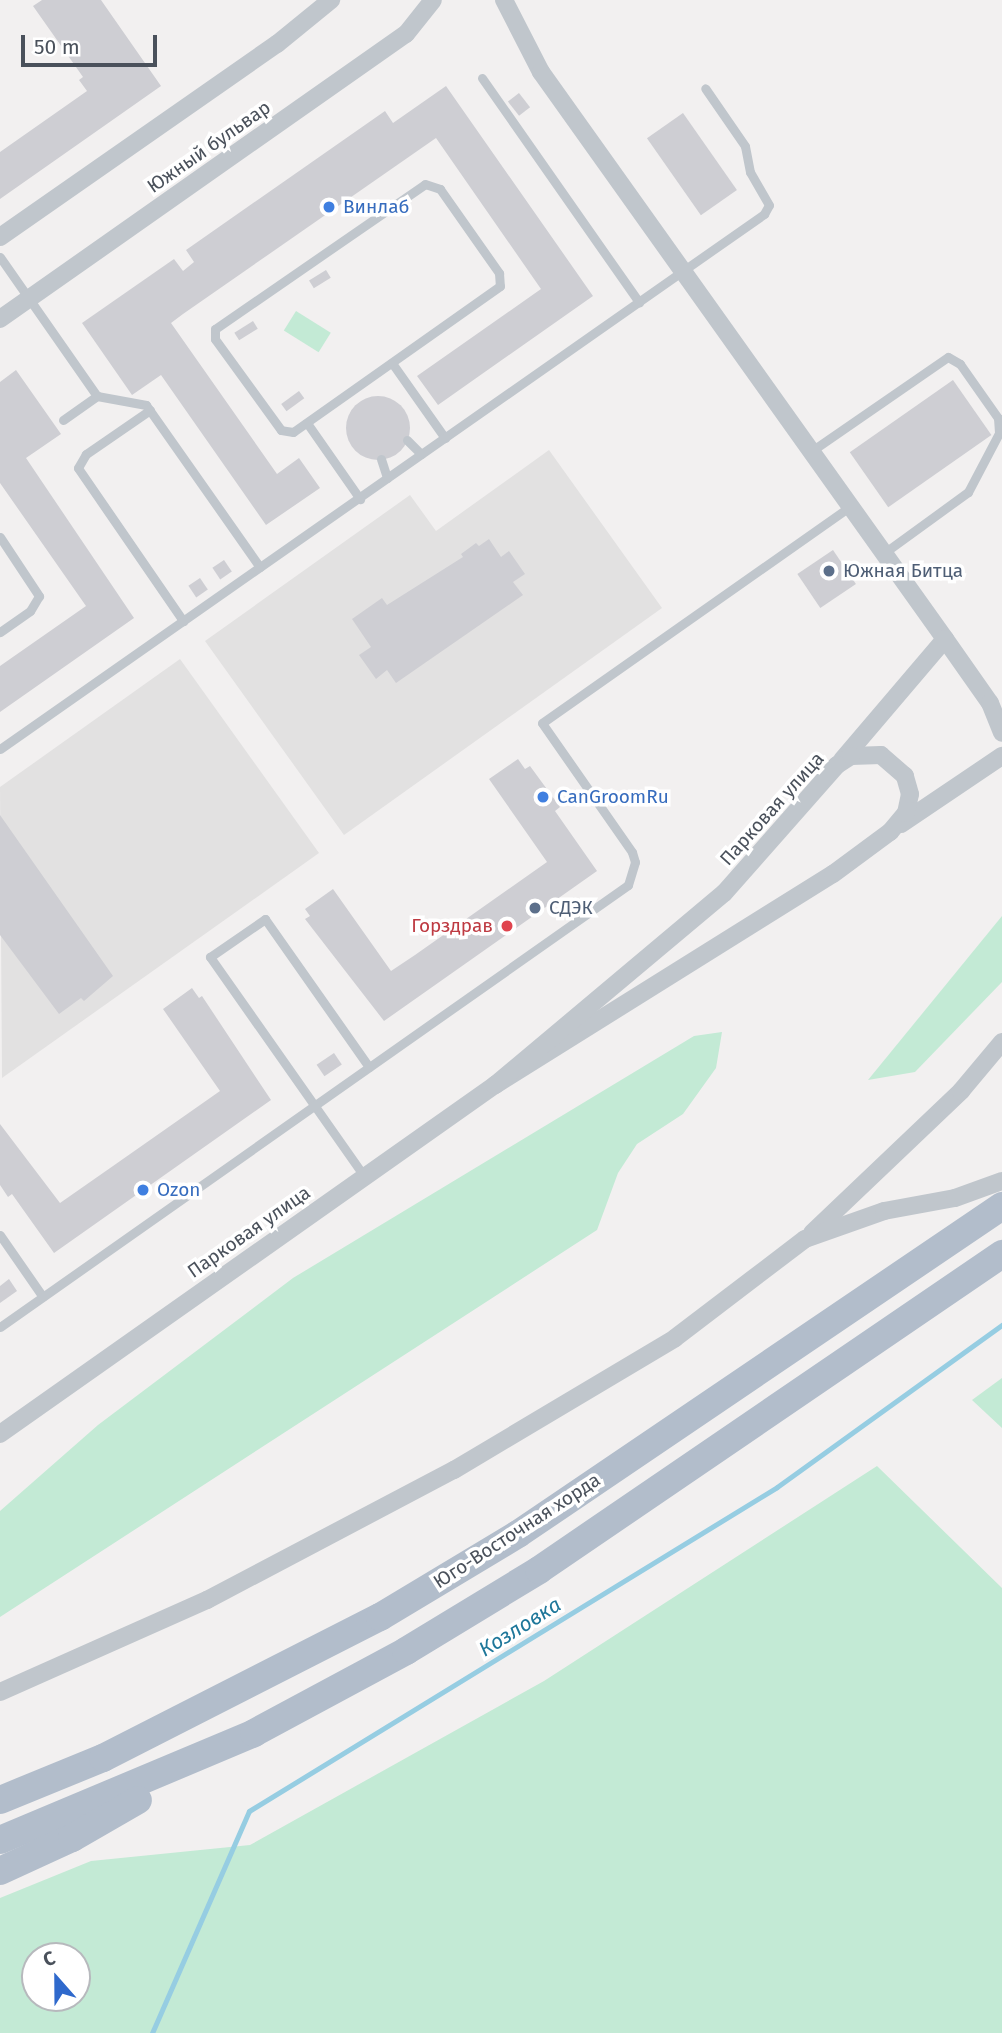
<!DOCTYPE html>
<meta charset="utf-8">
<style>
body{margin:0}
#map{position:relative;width:1002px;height:2033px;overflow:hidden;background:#f2f0f0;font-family:"Fira Sans",sans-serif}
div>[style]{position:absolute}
.education>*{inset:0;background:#e2e1e1}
.green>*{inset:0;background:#c3ead5;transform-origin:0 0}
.stream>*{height:5px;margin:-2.5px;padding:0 2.5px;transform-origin:2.5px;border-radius:2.5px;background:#96cde2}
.building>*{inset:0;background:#ceced3;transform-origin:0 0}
.round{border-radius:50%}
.lane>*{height:9px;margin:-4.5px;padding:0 4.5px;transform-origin:4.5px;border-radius:4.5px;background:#c0c6cc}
.street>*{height:18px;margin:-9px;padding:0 9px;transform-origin:9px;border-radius:9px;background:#c0c6cc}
.primary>*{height:28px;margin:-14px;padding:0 14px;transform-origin:14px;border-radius:14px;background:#b2bdcb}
.dots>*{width:19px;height:19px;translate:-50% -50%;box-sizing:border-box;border:4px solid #fff;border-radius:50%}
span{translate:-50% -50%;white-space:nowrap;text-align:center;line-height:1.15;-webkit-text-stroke:7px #fff;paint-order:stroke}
.street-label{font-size:19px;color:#4a515b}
.shop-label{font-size:19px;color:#366cbe}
.left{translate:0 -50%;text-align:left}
.service-label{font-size:19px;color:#4e5e75}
.health-label{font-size:19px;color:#be3a42}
.right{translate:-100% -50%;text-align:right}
.water-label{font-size:21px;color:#1e779a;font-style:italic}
.north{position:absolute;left:21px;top:1942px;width:70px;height:70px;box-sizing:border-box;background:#fff;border:2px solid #b7b9bd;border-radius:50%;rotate:339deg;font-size:19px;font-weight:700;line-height:28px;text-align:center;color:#4a515b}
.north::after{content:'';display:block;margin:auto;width:24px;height:32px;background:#2f69cc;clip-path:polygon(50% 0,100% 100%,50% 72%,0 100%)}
.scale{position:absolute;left:21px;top:35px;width:136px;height:32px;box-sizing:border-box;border:4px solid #4a515b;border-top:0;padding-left:9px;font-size:21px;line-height:24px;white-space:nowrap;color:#4a515b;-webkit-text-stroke:5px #fff;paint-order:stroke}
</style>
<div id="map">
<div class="education">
<div style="clip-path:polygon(549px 450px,662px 608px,344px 835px,205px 641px,410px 495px,436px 531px)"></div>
<div style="clip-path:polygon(180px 659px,319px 853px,2px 1078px,0 787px)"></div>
</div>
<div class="green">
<div style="left:296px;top:311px;width:41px;height:23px;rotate:32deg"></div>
<div style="clip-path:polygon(1002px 916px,1002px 982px,915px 1072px,868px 1080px)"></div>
<div style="clip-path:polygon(722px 1032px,716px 1068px,683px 1114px,637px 1144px,618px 1173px,597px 1230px,0 1617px,0 1511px,98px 1425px,293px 1278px,694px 1036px)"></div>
<div style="clip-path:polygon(1002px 1378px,1002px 1428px,972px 1400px)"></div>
<div style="clip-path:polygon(evenodd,877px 1466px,1002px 1588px,1002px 2033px,0 2033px,0 1898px,91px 1861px,250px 1845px,544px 1681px,877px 1466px,35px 1956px,77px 1956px,77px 1998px,35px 1998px,35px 1956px)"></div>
</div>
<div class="stream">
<div style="left:152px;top:2033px;width:242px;rotate:-66.4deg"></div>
<div style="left:249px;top:1811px;width:619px;rotate:-31.53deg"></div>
<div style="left:777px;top:1487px;width:277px;rotate:-35.8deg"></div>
</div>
<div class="building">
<div style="clip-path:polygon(42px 0,101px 0,161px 86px,0 199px,0 152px,87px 91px,79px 80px,83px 77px,33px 6px)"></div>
<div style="clip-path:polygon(446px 86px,593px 296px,438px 405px,417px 376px,541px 289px,436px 138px,183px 314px,171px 323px,277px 474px,299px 458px,320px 488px,266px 525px,161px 375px,132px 395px,82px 323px,174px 259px,183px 271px,194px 262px,186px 250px,385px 111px,393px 123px)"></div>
<div style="left:519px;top:93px;width:18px;height:14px;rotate:52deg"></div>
<div style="left:683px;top:113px;width:94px;height:44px;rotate:55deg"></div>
<div style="left:326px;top:270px;width:9px;height:20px;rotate:58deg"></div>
<div style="left:253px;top:321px;width:9px;height:22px;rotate:58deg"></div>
<div style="clip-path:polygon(16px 370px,61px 434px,26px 458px,134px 618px,0 712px,0 666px,86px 606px,0 483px,0 382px)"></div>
<div style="left:953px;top:380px;width:67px;height:126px;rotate:55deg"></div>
<div style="left:299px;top:391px;width:9px;height:22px;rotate:54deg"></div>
<div class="round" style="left:346px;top:396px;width:64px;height:64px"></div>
<div style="clip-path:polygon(489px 539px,501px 557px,509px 551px,525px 574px,513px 582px,523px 595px,396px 683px,387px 670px,376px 679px,359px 655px,371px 647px,352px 619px,382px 598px,387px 605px,463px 557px,461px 554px,476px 543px,479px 546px)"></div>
<div style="left:833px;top:550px;width:41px;height:43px;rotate:56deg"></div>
<div style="left:224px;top:560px;width:14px;height:14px;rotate:56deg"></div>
<div style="left:200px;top:578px;width:14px;height:14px;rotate:56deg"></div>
<div style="clip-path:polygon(518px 759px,525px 769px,530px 766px,560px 807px,555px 811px,597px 871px,384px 1021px,305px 919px,310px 916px,305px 909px,333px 889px,391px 971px,415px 955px,547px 862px,489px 779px)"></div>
<div style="clip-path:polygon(0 815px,113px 976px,84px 1001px,81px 998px,59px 1014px,0 935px)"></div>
<div style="clip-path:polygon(192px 988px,199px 998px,202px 996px,271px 1100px,54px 1253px,12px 1194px,8px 1197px,0 1185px,0 1124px,60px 1203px,113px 1166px,220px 1091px,163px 1009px)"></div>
<div style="left:334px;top:1053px;width:14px;height:21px;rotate:56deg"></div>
<div style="clip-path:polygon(9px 1279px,17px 1291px,0 1303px,0 1286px)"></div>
</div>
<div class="lane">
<div style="left:482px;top:78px;width:274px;rotate:55deg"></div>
<div style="left:425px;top:184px;width:16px;rotate:18deg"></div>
<div style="left:440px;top:189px;width:103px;rotate:54.9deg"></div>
<div style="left:499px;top:273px;width:13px;rotate:86deg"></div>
<div style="left:500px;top:286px;width:253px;rotate:144.8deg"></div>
<div style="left:293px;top:432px;width:12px;rotate:-171deg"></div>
<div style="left:281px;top:430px;width:112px;rotate:-126deg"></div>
<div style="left:215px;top:339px;width:10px;rotate:-90deg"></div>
<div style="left:215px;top:329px;width:255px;rotate:-34.6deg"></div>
<div style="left:0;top:257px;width:169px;rotate:55.1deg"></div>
<div style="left:97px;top:396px;width:50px;rotate:10.4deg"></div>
<div style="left:146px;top:405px;width:198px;rotate:54.9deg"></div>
<div style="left:392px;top:363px;width:92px;rotate:54.8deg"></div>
<div style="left:150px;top:410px;width:78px;rotate:145.5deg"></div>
<div style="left:86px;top:454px;width:16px;rotate:120deg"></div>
<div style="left:78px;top:468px;width:186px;rotate:55.5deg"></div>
<div style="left:63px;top:420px;width:42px;rotate:-35.2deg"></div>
<div style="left:307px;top:423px;width:93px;rotate:55.1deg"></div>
<div style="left:407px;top:440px;width:20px;rotate:45deg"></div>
<div style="left:813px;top:450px;width:164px;rotate:-34.6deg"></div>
<div style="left:948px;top:357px;width:14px;rotate:30deg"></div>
<div style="left:960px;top:364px;width:66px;rotate:54.9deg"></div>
<div style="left:998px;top:418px;width:15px;rotate:86deg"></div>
<div style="left:999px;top:433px;width:67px;rotate:117.7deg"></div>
<div style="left:968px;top:492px;width:104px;rotate:144deg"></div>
<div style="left:381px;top:459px;width:20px;rotate:72deg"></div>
<div style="left:0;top:537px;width:71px;rotate:56.5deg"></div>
<div style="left:39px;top:596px;width:17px;rotate:121deg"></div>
<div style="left:30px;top:611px;width:37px;rotate:145deg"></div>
<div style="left:0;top:749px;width:933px;rotate:-35deg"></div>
<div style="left:764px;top:214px;width:10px;rotate:-61deg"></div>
<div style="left:769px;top:205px;width:38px;rotate:-120deg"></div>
<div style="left:750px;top:172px;width:26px;rotate:-101deg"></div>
<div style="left:745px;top:146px;width:70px;rotate:-124.6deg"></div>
<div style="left:364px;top:1176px;width:268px;rotate:-125.1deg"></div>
<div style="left:210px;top:957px;width:67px;rotate:-34.6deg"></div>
<div style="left:265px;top:919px;width:181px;rotate:54.9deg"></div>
<div style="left:0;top:1235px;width:75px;rotate:55.3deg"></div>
<div style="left:0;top:1327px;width:768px;rotate:-35.14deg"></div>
<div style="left:628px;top:885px;width:24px;rotate:-73deg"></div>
<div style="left:635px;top:862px;width:10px;rotate:-107deg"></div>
<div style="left:632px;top:852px;width:157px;rotate:-124.9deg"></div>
<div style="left:542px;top:723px;width:378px;rotate:-35.1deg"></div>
</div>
<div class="street">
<div style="left:504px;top:0;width:81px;rotate:62.8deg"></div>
<div style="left:541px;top:72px;width:696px;rotate:54.53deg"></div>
<div style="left:945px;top:639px;width:159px;rotate:130.4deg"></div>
<div style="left:0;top:237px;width:338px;rotate:-34.9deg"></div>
<div style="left:277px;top:44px;width:70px;rotate:-39.2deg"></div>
<div style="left:0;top:319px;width:496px;rotate:-35.1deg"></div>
<div style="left:406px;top:34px;width:43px;rotate:-51.5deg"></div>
<div style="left:945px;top:639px;width:78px;rotate:54.9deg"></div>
<div style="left:990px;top:703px;width:32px;rotate:68deg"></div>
<div style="left:901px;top:824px;width:122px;rotate:-34deg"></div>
<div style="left:812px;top:1233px;width:206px;rotate:-43.6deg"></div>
<div style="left:961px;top:1091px;width:64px;rotate:-50.1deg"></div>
<div style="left:0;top:1434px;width:606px;rotate:-35.19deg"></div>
<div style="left:495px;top:1085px;width:398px;rotate:-32deg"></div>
<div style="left:833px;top:874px;width:71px;rotate:-36.4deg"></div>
<div style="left:890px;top:832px;width:25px;rotate:-50deg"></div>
<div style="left:906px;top:813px;width:19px;rotate:-78deg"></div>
<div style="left:910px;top:794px;width:19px;rotate:-106deg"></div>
<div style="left:905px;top:776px;width:32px;rotate:-139deg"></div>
<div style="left:881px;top:755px;width:30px;rotate:178deg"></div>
<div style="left:851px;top:756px;width:17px;rotate:147deg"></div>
<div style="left:837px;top:765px;width:171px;rotate:131.4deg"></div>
<div style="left:724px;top:893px;width:299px;rotate:140deg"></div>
<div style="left:0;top:1692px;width:227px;rotate:-24deg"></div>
<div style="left:207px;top:1600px;width:279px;rotate:-27.8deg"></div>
<div style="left:454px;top:1470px;width:257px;rotate:-30.8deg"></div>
<div style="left:675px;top:1338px;width:163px;rotate:-37.3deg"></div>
<div style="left:805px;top:1239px;width:84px;rotate:-19.5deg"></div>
<div style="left:884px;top:1211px;width:72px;rotate:-10.4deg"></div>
<div style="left:955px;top:1198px;width:50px;rotate:-19.9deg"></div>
</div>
<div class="primary">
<div style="left:0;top:1800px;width:111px;rotate:-22.2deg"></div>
<div style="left:103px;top:1758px;width:311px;rotate:-27deg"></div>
<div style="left:380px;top:1617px;width:161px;rotate:-31deg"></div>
<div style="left:518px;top:1534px;width:585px;rotate:-34.12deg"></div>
<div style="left:0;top:1840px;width:276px;rotate:-22.8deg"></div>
<div style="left:254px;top:1733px;width:173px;rotate:-28.3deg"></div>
<div style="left:406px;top:1651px;width:156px;rotate:-31.3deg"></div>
<div style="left:539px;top:1570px;width:561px;rotate:-34.31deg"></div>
<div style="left:0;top:1871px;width:79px;rotate:-24.6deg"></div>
<div style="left:72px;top:1838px;width:76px;rotate:-29.9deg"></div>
</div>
<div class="dots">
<div style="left:329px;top:207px;background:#3f7fe0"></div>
<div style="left:829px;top:571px;background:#5c6f8a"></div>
<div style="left:543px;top:797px;background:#3f7fe0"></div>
<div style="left:535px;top:908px;background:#5c6f8a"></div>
<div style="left:507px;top:926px;background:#e0444e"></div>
<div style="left:143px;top:1190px;background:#3f7fe0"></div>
</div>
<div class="street-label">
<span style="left:209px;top:147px;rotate:-35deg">Южный бульвар</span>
<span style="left:772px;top:809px;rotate:-48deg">Парковая улица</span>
<span style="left:249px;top:1232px;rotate:-35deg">Парковая улица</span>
<span style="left:517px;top:1531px;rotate:-33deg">Юго-Восточная хорда</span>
</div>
<div class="shop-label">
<span class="left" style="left:343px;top:207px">Винлаб</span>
<span class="left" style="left:557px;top:797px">CanGroomRu</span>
<span class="left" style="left:157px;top:1190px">Ozon</span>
</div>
<div class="service-label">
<span class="left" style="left:843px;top:571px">Южная Битца</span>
<span class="left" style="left:549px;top:908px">СДЭК</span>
</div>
<div class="health-label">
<span class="right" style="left:493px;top:926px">Горздрав</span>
</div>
<div class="water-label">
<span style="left:520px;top:1627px;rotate:-32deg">Козловка</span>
</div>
<div class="north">С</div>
<div class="scale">50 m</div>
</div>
